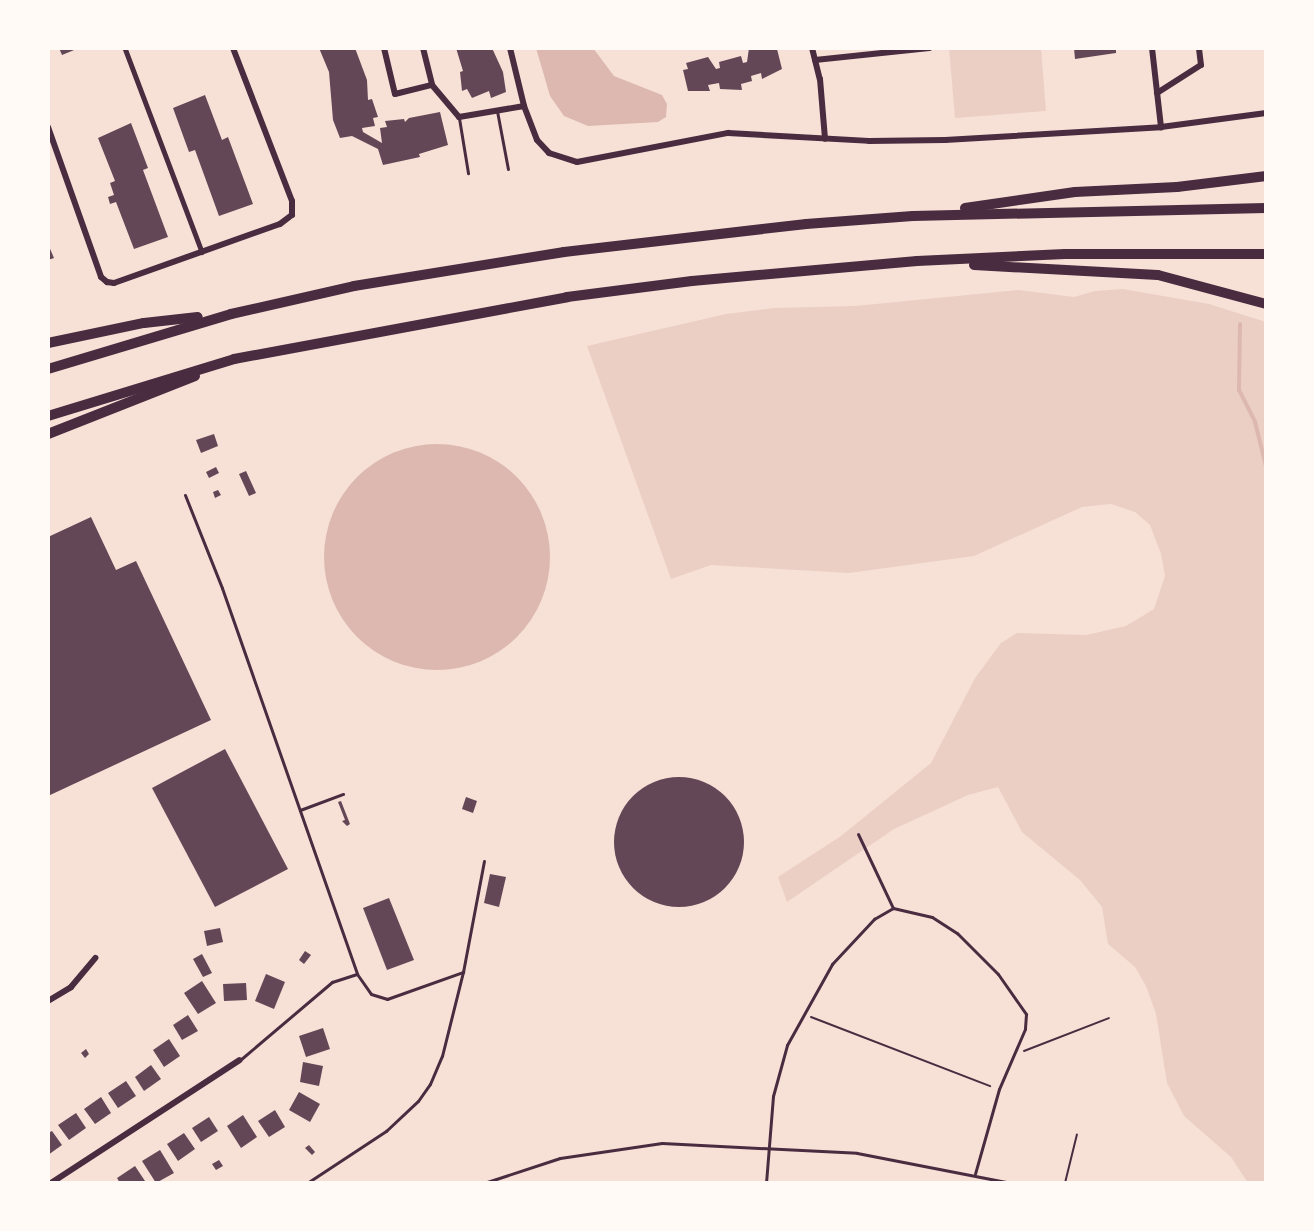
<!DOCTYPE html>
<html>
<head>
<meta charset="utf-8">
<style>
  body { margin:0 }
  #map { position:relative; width:1314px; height:1231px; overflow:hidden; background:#f7e1d7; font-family:Literata,serif }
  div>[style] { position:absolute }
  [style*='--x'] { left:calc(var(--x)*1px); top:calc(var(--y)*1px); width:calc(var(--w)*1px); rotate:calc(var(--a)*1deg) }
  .green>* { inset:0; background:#ebcfc5 }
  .water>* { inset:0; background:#dcb8b0 }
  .round { border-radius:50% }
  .stream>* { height:4px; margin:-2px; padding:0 2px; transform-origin:2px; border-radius:2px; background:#dcb8b0 }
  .building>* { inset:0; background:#644757 }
  .path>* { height:2px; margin:-1px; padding:0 1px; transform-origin:1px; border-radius:1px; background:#4a2c40 }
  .service>* { height:3px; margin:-1.5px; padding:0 1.5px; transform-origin:1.5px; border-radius:1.5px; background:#4a2c40 }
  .pedestrian>* { height:4.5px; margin:-2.25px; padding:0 2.25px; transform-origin:2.25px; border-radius:2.25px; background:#4a2c40 }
  .minor>* { height:6px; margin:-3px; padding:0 3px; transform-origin:3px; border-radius:3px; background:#4a2c40 }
  .motorway>* { height:10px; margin:-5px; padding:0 5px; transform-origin:5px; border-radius:5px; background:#4a2c40 }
  span { translate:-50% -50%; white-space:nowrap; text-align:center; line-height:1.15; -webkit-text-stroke:4.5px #fffaf5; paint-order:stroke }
  .frame { position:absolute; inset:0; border:50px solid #fffaf5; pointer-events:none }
</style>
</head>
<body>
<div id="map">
  <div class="green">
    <div style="clip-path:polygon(949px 48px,1041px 48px,1046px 111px,955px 118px)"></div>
    <div style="clip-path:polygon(1123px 289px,1209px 304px,1266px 322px,1266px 1183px,1248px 1183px,1231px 1157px,1184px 1116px,1167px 1083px,1156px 1014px,1146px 986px,1135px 967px,1108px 944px,1102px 907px,1080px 880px,1022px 832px,998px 787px,968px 795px,894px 829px,787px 902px,778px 877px,841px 836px,931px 763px,975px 678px,1001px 643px,1017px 633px,1086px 635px,1126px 626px,1154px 609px,1165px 576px,1161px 554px,1150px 525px,1135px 512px,1111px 504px,1082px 507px,974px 556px,849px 573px,711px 565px,671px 579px,587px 346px,726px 314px,774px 308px,855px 306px,1019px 290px,1074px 297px,1095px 291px)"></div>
  </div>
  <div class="water">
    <div style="clip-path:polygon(536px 48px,593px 48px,614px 76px,662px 95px,667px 104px,666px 117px,658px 122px,588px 126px,564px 116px,550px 96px)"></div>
    <div class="round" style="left:324px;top:444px;width:226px;height:226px"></div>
  </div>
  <div class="stream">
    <div style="--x:1240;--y:324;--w:66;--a:90.9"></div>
    <div style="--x:1239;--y:390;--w:36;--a:63"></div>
    <div style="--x:1255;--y:422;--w:45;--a:76"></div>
  </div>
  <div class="building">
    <div style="clip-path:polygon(59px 48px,79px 48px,62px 55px)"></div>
    <div style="clip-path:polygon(319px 48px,355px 48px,367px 80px,368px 100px,372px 99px,378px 117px,373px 118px,375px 126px,362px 128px,363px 132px,382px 143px,380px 128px,387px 127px,385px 121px,404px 119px,405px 122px,409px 118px,440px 112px,448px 145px,419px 154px,420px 157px,383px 165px,378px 149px,352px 136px,340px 138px,333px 120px,329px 72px)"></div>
    <div style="clip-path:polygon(456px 48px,492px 48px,503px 72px,506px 92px,491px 98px,489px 91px,472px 98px,467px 89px,462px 91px,460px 72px,463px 71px)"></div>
    <div style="clip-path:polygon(749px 48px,777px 49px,782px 69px,762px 79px,761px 73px,751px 76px,752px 81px,741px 84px,742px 90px,720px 89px,719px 83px,708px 85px,710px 91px,688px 91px,683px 70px,688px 69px,686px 63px,708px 57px,716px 69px,720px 68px,719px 62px,741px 56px,743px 63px,747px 62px)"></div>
    <div style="clip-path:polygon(1074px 48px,1116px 48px,1116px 53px,1075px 59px)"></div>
    <div style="clip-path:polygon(205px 95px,222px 140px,228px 137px,253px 204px,219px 216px,195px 150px,189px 152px,173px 108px)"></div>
    <div style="clip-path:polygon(131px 123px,148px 168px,143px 170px,168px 237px,134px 249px,116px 202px,110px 204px,108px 197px,114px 195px,110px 183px,115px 181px,98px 138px)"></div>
    <div style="clip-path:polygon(48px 244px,54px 258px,48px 260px)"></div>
    <div style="clip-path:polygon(214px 434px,218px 446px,201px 453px,196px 440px)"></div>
    <div style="clip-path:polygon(216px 467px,219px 473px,209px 478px,206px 472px)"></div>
    <div style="clip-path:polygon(246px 471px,256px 493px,249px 496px,239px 474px)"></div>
    <div style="clip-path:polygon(218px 490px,221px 495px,215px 498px,213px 492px)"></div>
    <div style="clip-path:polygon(91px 517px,116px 570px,136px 561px,211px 720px,48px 796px,48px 537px)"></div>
    <div style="clip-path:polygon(225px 749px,288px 869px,215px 907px,152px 788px)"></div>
    <div class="round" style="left:614px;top:777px;width:130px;height:130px"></div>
    <div style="clip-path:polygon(466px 797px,477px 801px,473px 813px,462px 809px)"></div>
    <div style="clip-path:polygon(341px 801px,350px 824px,347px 826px,342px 821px,345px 820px,338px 802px)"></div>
    <div style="clip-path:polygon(490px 874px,506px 877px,499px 907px,484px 903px)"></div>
    <div style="clip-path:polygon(389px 898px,414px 960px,387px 970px,363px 908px)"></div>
    <div style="clip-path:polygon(220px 928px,223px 942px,207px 946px,204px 931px)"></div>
    <div style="clip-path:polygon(305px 951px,311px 955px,304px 964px,299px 960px)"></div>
    <div style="clip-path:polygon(202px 954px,212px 973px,203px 977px,193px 959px)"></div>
    <div style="clip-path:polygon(266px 974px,285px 982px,274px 1009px,255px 1001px)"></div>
    <div style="clip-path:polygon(202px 981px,216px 1003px,198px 1014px,184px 993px)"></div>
    <div style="clip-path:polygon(246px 983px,247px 1000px,224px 1001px,223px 984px)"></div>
    <div style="clip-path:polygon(188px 1015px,198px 1031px,182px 1040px,173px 1025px)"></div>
    <div style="clip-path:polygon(323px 1028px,330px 1049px,306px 1057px,299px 1036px)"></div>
    <div style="clip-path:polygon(169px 1039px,180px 1056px,164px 1067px,153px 1050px)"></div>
    <div style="clip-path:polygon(86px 1049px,89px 1054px,85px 1058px,81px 1053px)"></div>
    <div style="clip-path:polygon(303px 1062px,323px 1066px,319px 1086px,300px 1082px)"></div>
    <div style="clip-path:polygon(151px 1065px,161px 1079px,144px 1091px,135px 1077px)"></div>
    <div style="clip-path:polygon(126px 1081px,136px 1096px,118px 1108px,108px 1093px)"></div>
    <div style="clip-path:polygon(299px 1092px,320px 1104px,310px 1122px,289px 1110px)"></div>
    <div style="clip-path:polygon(101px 1097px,111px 1113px,95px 1124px,84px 1109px)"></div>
    <div style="clip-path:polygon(275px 1110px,285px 1127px,269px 1137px,258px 1121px)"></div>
    <div style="clip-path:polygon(76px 1113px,86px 1128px,69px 1140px,58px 1125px)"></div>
    <div style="clip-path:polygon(243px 1115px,257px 1137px,241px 1148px,227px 1126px)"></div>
    <div style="clip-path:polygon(209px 1117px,218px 1131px,201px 1142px,192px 1128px)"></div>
    <div style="clip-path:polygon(52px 1131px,62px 1145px,48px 1155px,48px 1133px)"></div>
    <div style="clip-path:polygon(184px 1133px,195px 1149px,178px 1161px,167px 1144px)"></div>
    <div style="clip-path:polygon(309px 1145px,315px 1152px,312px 1155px,305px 1148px)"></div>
    <div style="clip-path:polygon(160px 1150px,174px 1173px,156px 1183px,142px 1161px)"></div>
    <div style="clip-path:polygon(219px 1160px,223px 1166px,216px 1170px,212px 1164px)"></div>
    <div style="clip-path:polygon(135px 1166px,145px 1181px,120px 1183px,117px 1178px)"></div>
  </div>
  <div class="path">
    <div style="--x:811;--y:1017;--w:192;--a:21.1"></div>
    <div style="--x:1024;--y:1051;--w:91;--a:-21.2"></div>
    <div style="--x:1065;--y:1183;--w:50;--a:-76.2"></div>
  </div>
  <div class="service">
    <div style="--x:497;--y:111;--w:59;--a:79.3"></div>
    <div style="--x:459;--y:118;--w:56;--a:80.7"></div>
    <div style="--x:185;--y:495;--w:100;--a:68.3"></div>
    <div style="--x:222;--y:588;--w:409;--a:70.7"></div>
    <div style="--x:300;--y:810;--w:46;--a:-20.4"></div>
    <div style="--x:858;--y:834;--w:82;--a:64.7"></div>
    <div style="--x:240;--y:1060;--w:121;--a:-40.3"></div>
    <div style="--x:332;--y:982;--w:26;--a:-18"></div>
    <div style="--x:357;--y:974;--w:24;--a:55"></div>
    <div style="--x:371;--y:994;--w:17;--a:17"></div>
    <div style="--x:387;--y:999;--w:81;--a:-19.6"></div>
    <div style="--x:307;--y:1183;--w:95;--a:-33.4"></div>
    <div style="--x:386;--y:1131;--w:44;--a:-43.2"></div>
    <div style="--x:418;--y:1101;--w:21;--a:-55"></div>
    <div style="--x:430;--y:1084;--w:30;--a:-67"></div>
    <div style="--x:442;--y:1056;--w:87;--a:-76"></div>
    <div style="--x:463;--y:972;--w:113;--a:-79.3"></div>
    <div style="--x:484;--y:1183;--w:80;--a:-18.2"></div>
    <div style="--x:560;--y:1158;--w:103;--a:-8.4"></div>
    <div style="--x:662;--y:1143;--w:195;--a:2.9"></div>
    <div style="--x:857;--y:1153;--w:157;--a:11"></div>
    <div style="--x:766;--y:1183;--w:87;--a:-85.4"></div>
    <div style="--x:773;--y:1096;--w:53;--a:-74.6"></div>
    <div style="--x:787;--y:1045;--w:93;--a:-60.9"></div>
    <div style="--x:832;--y:964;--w:62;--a:-47"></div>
    <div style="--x:874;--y:919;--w:22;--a:-30"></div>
    <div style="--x:893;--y:908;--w:40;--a:13"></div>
    <div style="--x:932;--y:917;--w:30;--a:33"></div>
    <div style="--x:957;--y:933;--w:58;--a:45"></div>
    <div style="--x:998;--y:974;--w:49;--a:55"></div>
    <div style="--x:1026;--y:1014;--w:15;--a:94"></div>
    <div style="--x:1025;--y:1029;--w:65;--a:113.4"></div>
    <div style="--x:999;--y:1089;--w:88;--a:105.8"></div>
  </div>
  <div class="pedestrian">
    <div style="--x:125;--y:48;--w:218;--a:69.3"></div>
  </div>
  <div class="minor">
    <div style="--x:384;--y:48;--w:47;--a:76.6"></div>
    <div style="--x:395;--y:94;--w:38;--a:-14"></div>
    <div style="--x:423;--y:48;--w:38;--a:76"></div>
    <div style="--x:432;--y:85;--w:42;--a:49.8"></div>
    <div style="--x:459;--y:117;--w:66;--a:-9.6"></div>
    <div style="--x:510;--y:48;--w:60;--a:76.4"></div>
    <div style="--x:524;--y:106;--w:36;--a:69"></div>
    <div style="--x:537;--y:140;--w:18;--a:47"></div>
    <div style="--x:549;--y:153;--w:29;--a:18"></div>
    <div style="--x:577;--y:162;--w:154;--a:-10.9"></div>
    <div style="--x:728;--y:133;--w:141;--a:3.2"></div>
    <div style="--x:869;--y:141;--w:76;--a:-0.8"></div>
    <div style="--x:945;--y:140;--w:216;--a:-3.4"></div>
    <div style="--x:1161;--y:127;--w:106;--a:-7.6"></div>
    <div style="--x:812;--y:48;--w:32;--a:76"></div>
    <div style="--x:820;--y:79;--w:60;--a:85.2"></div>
    <div style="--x:1152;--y:48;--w:80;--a:83.5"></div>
    <div style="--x:815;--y:60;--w:115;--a:-6"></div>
    <div style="--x:1157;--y:93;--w:52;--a:-32.5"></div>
    <div style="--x:1201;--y:65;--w:17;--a:-97"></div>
    <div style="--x:48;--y:127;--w:159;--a:70.5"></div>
    <div style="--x:101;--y:277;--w:8;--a:40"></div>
    <div style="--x:107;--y:282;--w:7;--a:8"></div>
    <div style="--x:114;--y:283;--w:176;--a:-19.6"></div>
    <div style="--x:280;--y:224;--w:15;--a:-37"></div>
    <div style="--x:292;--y:215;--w:14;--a:-90"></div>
    <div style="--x:292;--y:201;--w:164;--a:-111.1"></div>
    <div style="--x:48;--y:1001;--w:27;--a:-31"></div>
    <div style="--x:71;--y:987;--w:38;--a:-50"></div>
    <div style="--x:51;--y:1183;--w:225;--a:-33.1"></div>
  </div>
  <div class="motorway">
    <div style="--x:965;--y:208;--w:111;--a:-8.3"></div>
    <div style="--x:1075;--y:192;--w:102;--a:-2.8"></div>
    <div style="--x:1177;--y:187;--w:90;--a:-7"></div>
    <div style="--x:974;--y:265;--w:184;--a:3.1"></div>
    <div style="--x:1158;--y:275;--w:112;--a:15"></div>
    <div style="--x:48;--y:343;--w:98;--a:-11.8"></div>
    <div style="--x:144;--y:323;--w:54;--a:-6.3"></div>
    <div style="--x:48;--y:369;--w:191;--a:-16.7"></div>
    <div style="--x:231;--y:314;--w:126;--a:-12.8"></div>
    <div style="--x:354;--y:286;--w:213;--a:-9.2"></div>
    <div style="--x:564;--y:252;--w:244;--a:-6.6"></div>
    <div style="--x:806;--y:224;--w:107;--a:-4.3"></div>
    <div style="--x:913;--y:216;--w:353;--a:-1.3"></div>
    <div style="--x:48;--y:416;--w:195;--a:-17"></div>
    <div style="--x:234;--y:359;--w:339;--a:-10.5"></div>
    <div style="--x:567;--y:297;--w:126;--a:-7.3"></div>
    <div style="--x:692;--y:281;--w:226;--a:-5.1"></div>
    <div style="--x:917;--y:261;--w:148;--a:-2.7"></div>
    <div style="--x:1065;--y:254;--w:201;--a:0"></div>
    <div style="--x:48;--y:434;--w:158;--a:-21.5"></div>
  </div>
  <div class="frame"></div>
</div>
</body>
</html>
